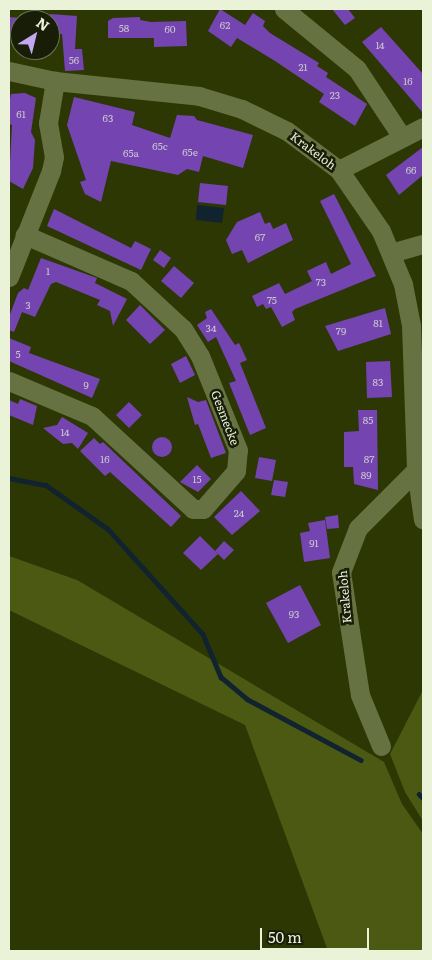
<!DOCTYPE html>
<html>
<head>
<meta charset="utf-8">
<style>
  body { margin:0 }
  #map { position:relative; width:432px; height:960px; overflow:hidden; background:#2d3703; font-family:Literata,serif }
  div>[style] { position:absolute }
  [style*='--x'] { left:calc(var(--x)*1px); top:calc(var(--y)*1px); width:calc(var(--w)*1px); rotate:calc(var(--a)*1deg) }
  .green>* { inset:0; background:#4b5913 }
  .water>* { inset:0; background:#11232f }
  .stream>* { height:4.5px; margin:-2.25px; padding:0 2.25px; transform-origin:2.25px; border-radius:2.25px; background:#11232f }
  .building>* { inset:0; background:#7445b0 }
  .round { border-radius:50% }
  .minor>* { height:19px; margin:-9.5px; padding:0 9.5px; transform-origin:9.5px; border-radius:9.5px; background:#667241 }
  span { translate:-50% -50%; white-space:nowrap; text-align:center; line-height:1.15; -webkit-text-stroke:5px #181d08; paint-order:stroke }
  .number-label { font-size:10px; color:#ccc7cd }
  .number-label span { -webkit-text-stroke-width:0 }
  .street-label { font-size:12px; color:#eaf2d7 }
  .frame { position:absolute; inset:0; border:10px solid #eaf2d7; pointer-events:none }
  .north { position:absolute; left:10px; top:10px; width:50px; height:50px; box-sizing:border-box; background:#181d08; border:1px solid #6c725b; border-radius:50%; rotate:36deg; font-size:14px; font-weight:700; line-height:20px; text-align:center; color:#eaf2d7 }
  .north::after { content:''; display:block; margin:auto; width:18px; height:22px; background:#c2a7f2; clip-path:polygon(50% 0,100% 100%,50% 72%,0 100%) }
  .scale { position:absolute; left:260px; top:928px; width:109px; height:22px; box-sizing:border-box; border:2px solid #eaf2d7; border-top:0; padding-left:6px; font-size:15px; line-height:18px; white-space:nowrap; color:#eaf2d7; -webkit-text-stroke:4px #181d08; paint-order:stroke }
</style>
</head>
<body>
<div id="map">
  <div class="green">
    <div style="clip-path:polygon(9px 556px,77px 580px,384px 762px,402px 804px,423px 834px,423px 951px,328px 951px,245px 725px,9px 610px)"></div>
    <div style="clip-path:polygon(423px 690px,423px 821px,405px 792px,390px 754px)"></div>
  </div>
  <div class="water">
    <div style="clip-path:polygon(197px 205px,224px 208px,222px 223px,196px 220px)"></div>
  </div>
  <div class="stream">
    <div style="--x:9;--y:478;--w:38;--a:11"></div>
    <div style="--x:46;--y:485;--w:76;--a:35.4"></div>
    <div style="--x:108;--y:529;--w:142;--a:47.9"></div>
    <div style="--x:203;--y:634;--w:47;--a:67.3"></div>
    <div style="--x:221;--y:677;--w:34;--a:40"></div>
    <div style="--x:247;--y:699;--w:129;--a:28.2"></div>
    <div style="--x:419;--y:794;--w:6;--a:45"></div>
  </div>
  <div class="building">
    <div style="clip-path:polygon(220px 9px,245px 25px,253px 13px,265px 21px,263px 26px,270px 33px,319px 63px,317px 66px,328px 73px,326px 77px,367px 104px,355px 126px,319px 102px,324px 94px,275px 61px,237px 38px,231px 47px,208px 31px)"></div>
    <div style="clip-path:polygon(332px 9px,348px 9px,355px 18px,345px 25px)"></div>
    <div style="clip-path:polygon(50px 14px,77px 16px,75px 49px,82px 49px,84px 70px,65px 71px,62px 34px,50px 33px)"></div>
    <div style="clip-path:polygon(9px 17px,20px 18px,20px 38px,9px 37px)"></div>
    <div style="clip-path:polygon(140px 17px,140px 20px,151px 22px,186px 21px,187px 46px,154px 47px,154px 38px,108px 38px,108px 21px,113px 18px)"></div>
    <div style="clip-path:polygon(381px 27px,423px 74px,423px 113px,362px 42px)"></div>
    <div style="clip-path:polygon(25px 93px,36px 98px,31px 132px,35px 140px,33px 168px,23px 189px,9px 181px,12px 125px,9px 124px,9px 105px,11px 94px)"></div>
    <div style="clip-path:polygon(74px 97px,135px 112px,132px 125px,170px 138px,177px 115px,194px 116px,197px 120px,253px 135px,243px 168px,203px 156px,199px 172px,187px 169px,178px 175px,111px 161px,101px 202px,85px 194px,80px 182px,86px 180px,67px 125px)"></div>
    <div style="clip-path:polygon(423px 147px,423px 175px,399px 195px,386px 175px)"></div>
    <div style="clip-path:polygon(200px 183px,228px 186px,226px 205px,198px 202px)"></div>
    <div style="clip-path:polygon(334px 194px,376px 276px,295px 309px,292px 312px,295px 320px,282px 327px,271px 307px,266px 309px,263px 304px,257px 307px,252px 296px,279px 283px,285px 294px,312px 281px,307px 271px,326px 262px,331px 274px,351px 264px,320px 201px)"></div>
    <div style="clip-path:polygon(54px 209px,131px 248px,135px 241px,151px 249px,141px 270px,47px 226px)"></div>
    <div style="clip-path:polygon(260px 212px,265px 224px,270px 222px,273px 229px,286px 223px,293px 240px,248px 263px,242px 250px,232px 254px,226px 240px,237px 222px)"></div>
    <div style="clip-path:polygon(160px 250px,171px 258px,164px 268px,153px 260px)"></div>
    <div style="clip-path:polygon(41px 258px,97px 278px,95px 283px,127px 299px,113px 326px,110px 311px,97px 305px,100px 300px,56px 282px,51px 284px,35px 317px,22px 312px,14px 332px,9px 330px,9px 317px,18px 293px,24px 288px,28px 290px)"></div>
    <div style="clip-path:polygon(174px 266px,194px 283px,181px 298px,161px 281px)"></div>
    <div style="clip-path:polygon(140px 305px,165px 330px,150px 344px,126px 320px)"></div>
    <div style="clip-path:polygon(385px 308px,391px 334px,338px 351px,325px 326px)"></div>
    <div style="clip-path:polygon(211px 309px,235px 345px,239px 343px,247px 360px,240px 363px,266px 428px,250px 435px,229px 383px,236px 381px,216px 337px,208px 342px,197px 325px,207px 318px,205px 312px)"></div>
    <div style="clip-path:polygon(9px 338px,31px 347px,29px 353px,100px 379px,92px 398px,9px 361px)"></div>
    <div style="clip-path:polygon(186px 356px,195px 375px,180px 383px,171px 364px)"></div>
    <div style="clip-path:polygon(390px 361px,392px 397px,367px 398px,366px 362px)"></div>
    <div style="clip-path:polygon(187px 397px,198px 402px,206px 400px,226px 453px,211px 458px,198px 424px,195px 425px)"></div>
    <div style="clip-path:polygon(20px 399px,37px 406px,33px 425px,9px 415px,9px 400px,18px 404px)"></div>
    <div style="clip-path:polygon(129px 402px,142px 415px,129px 428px,116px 415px)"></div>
    <div style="clip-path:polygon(358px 410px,377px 410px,378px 490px,354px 484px,353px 467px,344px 467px,344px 432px,359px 431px)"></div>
    <div style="clip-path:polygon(62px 417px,88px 433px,78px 449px,72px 443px,63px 444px,43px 428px,57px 425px)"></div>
    <div class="round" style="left:152px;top:437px;width:20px;height:20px"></div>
    <div style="clip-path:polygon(94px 438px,100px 444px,103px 442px,181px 516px,171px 527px,110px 472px,105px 476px,80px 451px)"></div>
    <div style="clip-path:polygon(259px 457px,276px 460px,272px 481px,255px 478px)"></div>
    <div style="clip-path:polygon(197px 465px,211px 479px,198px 492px,180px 482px)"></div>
    <div style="clip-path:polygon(274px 480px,288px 482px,285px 497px,271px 495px)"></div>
    <div style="clip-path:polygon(241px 491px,260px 511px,232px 535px,214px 517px)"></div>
    <div style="clip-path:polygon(338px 515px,339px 528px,327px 529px,325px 517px)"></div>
    <div style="clip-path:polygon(325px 520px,330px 558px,304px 562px,300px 533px,310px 531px,308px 523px)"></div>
    <div style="clip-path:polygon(200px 536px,218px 554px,201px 570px,183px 553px)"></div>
    <div style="clip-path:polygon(224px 541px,234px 550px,224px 560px,215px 551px)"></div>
    <div style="clip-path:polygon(300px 585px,321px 625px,288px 643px,266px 603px)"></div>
  </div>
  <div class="minor">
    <div style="--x:284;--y:9;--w:94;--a:39.4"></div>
    <div style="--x:357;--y:69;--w:82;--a:56.5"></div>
    <div style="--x:9;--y:71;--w:47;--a:12.3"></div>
    <div style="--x:55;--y:81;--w:145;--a:5.9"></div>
    <div style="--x:199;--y:96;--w:45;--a:16.8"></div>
    <div style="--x:242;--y:109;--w:50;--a:26.1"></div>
    <div style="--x:287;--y:131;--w:65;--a:36.9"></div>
    <div style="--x:339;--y:170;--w:74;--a:55.5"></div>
    <div style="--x:381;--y:231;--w:57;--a:67.5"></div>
    <div style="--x:403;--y:284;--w:42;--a:79"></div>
    <div style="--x:411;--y:325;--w:145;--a:88"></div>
    <div style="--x:416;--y:470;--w:50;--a:82"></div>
    <div style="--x:339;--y:170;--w:94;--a:-27.1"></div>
    <div style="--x:391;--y:253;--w:33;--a:-16"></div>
    <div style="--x:9;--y:277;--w:114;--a:-68.4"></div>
    <div style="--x:51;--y:171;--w:14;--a:-78"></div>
    <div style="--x:54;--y:157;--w:35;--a:-100"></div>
    <div style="--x:48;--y:123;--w:43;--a:-80.5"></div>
    <div style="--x:9;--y:381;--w:90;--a:22.9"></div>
    <div style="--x:92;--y:416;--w:137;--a:42.6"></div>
    <div style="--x:193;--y:509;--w:10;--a:0"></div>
    <div style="--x:203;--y:509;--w:50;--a:-49"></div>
    <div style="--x:236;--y:471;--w:21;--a:-85"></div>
    <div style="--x:238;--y:450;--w:101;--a:-112"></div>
    <div style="--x:200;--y:356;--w:32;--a:-122"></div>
    <div style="--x:183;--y:329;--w:71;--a:-137.3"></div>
    <div style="--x:131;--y:281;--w:116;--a:-156.5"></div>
    <div style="--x:381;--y:746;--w:55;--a:-112.4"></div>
    <div style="--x:360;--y:695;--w:124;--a:-98.8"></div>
    <div style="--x:341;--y:572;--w:47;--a:-68.9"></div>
    <div style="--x:358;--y:528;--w:82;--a:-45"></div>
  </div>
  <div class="number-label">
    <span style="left:225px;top:25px">62</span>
    <span style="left:124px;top:28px">58</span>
    <span style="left:170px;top:29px">60</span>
    <span style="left:380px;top:45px">14</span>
    <span style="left:74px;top:60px">56</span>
    <span style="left:303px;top:67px">21</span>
    <span style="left:408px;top:81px">16</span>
    <span style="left:335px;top:95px">23</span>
    <span style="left:21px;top:114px">61</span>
    <span style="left:108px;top:118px">63</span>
    <span style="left:160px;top:146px">65c</span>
    <span style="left:190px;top:152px">65e</span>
    <span style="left:131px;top:153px">65a</span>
    <span style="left:411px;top:170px">66</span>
    <span style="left:260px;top:237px">67</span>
    <span style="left:48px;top:271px">1</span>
    <span style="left:321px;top:282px">73</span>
    <span style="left:272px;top:300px">75</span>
    <span style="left:28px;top:305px">3</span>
    <span style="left:378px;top:323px">81</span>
    <span style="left:211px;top:328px">34</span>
    <span style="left:341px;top:331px">79</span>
    <span style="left:18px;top:354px">5</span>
    <span style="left:378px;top:382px">83</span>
    <span style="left:86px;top:385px">9</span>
    <span style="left:368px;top:420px">85</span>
    <span style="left:65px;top:432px">14</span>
    <span style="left:105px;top:459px">16</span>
    <span style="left:369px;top:459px">87</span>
    <span style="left:366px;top:475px">89</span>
    <span style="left:197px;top:479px">15</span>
    <span style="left:239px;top:513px">24</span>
    <span style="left:314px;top:543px">91</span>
    <span style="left:294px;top:614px">93</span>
  </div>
  <div class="street-label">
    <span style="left:313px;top:151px;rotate:37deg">Krakeloh</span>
    <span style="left:225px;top:418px;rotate:69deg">Gesmecke</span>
    <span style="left:345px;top:597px;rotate:-95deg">Krakeloh</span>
  </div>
  <div class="frame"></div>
  <div class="north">N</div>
  <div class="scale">50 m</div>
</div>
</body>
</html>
